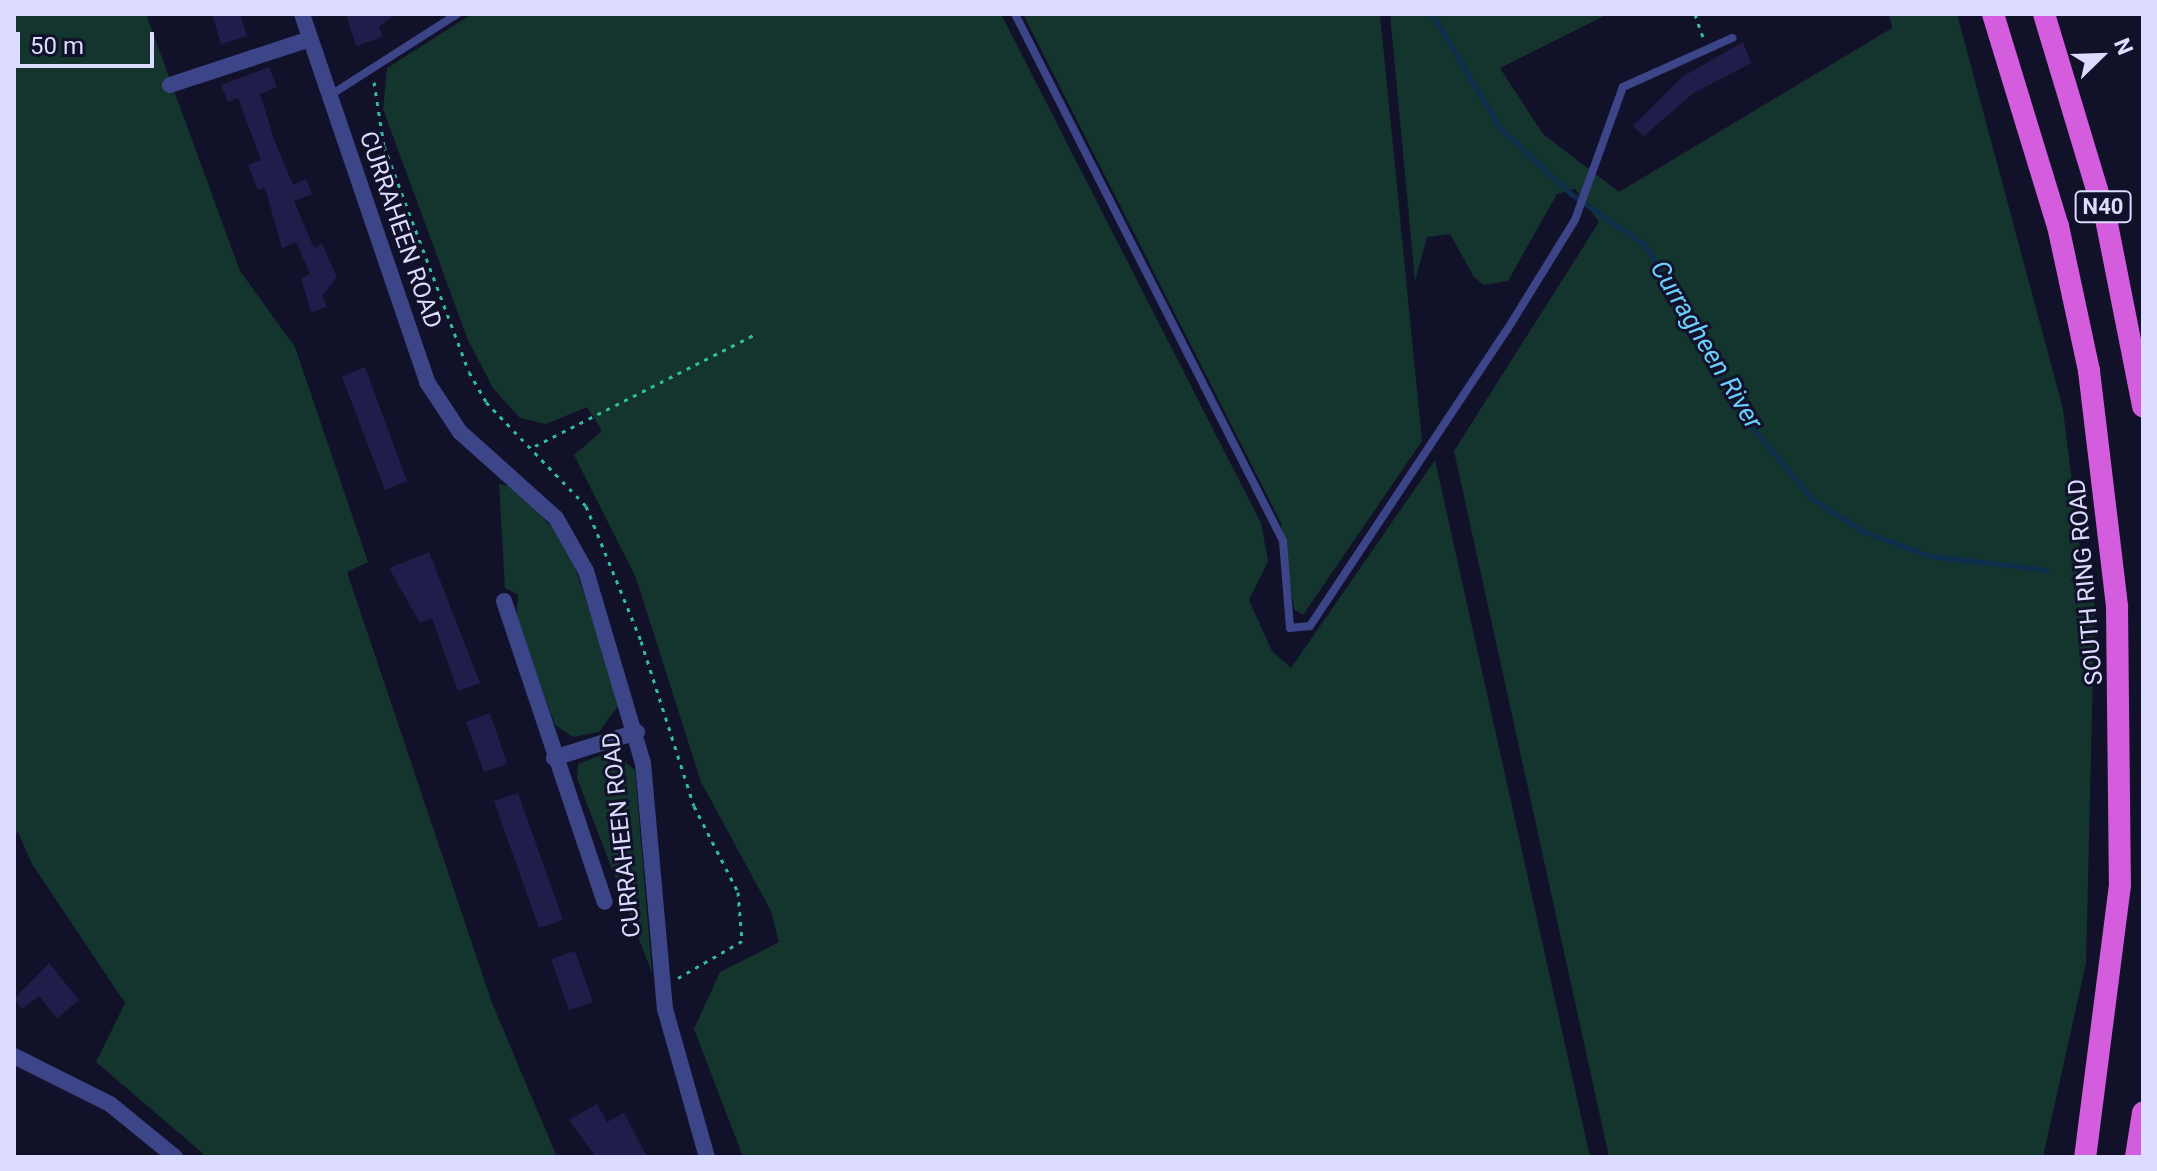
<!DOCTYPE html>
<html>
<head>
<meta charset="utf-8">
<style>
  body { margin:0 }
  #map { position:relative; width:2157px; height:1171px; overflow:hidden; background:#12112a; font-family:Roboto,sans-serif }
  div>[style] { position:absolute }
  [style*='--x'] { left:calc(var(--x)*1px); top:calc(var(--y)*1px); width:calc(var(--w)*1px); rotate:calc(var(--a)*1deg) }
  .green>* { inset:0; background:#14342e }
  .stream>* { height:5px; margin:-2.5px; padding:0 2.5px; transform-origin:2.5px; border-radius:2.5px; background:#0e2e4d }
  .building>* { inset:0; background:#201d4b }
  .path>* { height:3px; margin-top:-1.5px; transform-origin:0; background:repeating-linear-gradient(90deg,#32bc9e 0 4px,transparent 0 10px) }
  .service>* { height:8px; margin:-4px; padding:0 4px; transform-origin:4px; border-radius:4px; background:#3d4589 }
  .minor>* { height:16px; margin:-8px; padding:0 8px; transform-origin:8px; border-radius:8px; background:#3d4589 }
  .tertiary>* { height:16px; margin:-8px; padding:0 8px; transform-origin:8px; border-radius:8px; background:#3d4589 }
  .trunk>* { height:22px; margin:-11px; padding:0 11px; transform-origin:11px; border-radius:11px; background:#d45dde }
  span { translate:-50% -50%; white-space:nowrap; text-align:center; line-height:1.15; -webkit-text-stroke:6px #12112a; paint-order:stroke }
  .shield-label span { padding:2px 6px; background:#12112a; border:2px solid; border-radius:6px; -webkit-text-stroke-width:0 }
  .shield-label { font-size:22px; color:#dbdcff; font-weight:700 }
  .street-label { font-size:24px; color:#dbdcff }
  .water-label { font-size:26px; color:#6acffd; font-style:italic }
  .frame { position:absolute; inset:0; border:16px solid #dbdcff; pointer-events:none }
  .north { position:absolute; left:2061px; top:16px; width:80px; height:80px; -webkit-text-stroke:6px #12112a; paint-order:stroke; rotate:67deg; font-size:22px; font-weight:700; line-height:32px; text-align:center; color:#dbdcff }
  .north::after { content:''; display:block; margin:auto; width:28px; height:36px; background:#dbdcff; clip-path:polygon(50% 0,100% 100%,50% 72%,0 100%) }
  .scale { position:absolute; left:16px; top:32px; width:138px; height:36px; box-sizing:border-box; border:4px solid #dbdcff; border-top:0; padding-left:10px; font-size:24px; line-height:28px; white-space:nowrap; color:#dbdcff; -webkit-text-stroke:6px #12112a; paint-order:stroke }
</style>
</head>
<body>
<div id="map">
  <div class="green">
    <div style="clip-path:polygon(14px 14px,146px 14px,240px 271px,295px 347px,368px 562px,347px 572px,492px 1003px,557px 1157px,207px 1157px,96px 1062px,125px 1003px,32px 864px,18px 832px,14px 836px)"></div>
    <div style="clip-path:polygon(472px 14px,1001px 14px,1261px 523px,1268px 561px,1249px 600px,1272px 651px,1291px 668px,1435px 460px,1590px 1157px,743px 1157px,694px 1029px,720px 972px,779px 942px,771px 911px,701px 782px,636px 578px,574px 455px,602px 431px,587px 407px,546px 424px,520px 418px,493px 388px,468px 340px,383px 109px,387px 68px)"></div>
    <div style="clip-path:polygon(1023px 14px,1380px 14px,1422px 441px,1303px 615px,1294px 609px,1281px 523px)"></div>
    <div style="clip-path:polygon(1390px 14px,1608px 14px,1500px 68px,1543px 134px,1619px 192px,1892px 28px,1889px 14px,1957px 14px,2063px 409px,2085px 589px,2095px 590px,2086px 963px,2043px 1157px,1609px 1157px,1454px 451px,1599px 222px,1575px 189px,1557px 194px,1508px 281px,1484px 285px,1474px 277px,1450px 234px,1427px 237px,1415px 281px)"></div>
    <div style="clip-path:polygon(499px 484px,513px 487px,551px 526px,573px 561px,620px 703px,599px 732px,573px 737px,555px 725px,516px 618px,518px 595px,505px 588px)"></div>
    <div style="clip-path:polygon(611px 751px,635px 770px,652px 973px,577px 778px,578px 764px)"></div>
  </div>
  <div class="stream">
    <div style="--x:1432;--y:14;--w:133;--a:59.2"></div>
    <div style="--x:1500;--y:128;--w:96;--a:42.9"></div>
    <div style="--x:1570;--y:193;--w:93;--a:34.9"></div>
    <div style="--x:1646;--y:246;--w:201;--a:60.1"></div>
    <div style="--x:1746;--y:420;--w:102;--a:50.2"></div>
    <div style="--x:1811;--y:498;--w:61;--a:32.9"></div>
    <div style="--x:1862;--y:531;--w:72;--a:20.2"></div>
    <div style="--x:1930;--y:556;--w:118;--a:6.8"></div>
  </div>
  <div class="building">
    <div style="clip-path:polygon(212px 14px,240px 14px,247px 36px,221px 44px)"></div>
    <div style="clip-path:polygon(346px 14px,395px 14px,379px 27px,382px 37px,356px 46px)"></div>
    <div style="clip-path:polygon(1743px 42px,1751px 63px,1692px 94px,1644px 136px,1633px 126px,1682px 77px)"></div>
    <div style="clip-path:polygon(269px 67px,277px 87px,260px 94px,275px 142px,293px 185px,306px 179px,312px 194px,294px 201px,314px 248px,322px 244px,337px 277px,322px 296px,327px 306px,311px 313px,301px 278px,310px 274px,296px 242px,282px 248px,265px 188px,258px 190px,248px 165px,261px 160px,238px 98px,228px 102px,221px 85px)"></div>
    <div style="clip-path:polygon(365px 367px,407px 481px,385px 490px,342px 377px)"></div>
    <div style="clip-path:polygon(429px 552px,480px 683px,458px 691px,432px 618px,420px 623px,389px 568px)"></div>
    <div style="clip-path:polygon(490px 713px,507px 764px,484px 772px,466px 722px)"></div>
    <div style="clip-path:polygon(518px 793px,563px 920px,539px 928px,494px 801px)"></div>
    <div style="clip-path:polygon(575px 951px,593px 1002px,569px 1010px,551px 959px)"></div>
    <div style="clip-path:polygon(49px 963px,79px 1000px,57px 1018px,39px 996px,22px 1009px,14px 999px)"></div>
    <div style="clip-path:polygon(597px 1104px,607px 1122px,624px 1113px,647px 1157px,596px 1157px,569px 1120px)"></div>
  </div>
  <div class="path">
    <div style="--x:1695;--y:14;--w:24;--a:71"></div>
    <div style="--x:374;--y:82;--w:65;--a:81.1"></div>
    <div style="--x:384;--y:146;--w:241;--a:69.4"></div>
    <div style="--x:469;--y:372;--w:34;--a:60"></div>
    <div style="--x:486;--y:402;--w:144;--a:46.1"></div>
    <div style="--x:586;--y:506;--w:146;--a:67.8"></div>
    <div style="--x:641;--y:641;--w:173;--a:72.2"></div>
    <div style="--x:694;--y:806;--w:97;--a:62.9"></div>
    <div style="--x:738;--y:892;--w:49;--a:85.3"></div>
    <div style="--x:742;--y:941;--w:74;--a:150"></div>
    <div style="--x:535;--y:446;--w:246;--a:-26.9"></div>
  </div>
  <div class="service">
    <div style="--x:1015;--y:14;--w:591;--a:63.04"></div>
    <div style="--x:1283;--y:541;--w:87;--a:85.4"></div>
    <div style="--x:1290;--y:628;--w:20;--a:-6"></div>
    <div style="--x:1310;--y:626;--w:356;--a:-56.4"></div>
    <div style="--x:1507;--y:330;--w:129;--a:-58.3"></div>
    <div style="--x:1575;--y:220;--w:141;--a:-70.2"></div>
    <div style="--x:1623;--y:87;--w:120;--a:-24.2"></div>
    <div style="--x:329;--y:96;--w:152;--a:-32.6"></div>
  </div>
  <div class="minor">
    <div style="--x:170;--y:85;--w:147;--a:-18.2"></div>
    <div style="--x:504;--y:601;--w:317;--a:71.5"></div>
    <div style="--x:554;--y:758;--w:87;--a:-17.4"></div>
    <div style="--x:14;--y:1056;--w:107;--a:26.6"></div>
    <div style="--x:110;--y:1104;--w:84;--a:39.2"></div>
  </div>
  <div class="tertiary">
    <div style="--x:302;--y:14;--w:389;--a:71.2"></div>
    <div style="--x:427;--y:382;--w:60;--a:56.6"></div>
    <div style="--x:460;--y:432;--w:129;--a:41.9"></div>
    <div style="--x:556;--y:518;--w:61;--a:60.5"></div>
    <div style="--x:586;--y:571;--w:200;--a:73.5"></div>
    <div style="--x:643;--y:763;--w:247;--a:84.9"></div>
    <div style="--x:665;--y:1009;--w:154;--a:74.2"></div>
  </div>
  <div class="trunk">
    <div style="--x:1993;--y:14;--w:222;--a:73"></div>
    <div style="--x:2058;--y:226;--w:148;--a:77.9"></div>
    <div style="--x:2089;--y:371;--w:238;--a:83.2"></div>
    <div style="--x:2117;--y:607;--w:278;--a:89.4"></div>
    <div style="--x:2120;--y:885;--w:274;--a:97.3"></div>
    <div style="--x:2044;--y:14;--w:214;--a:73.2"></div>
    <div style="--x:2106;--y:219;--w:191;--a:78.8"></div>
    <div style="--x:2136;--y:1157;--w:45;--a:-81"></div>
  </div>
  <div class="shield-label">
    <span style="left:2103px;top:207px">N40</span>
  </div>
  <div class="street-label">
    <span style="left:400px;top:230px;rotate:71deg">CURRAHEEN ROAD</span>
    <span style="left:2086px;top:582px;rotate:-95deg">SOUTH RING ROAD</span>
    <span style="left:622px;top:835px;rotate:-96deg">CURRAHEEN ROAD</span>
  </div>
  <div class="water-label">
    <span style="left:1706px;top:345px;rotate:59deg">Curragheen River</span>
  </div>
  <div class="frame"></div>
  <div class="north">N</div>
  <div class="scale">50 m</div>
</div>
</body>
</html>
